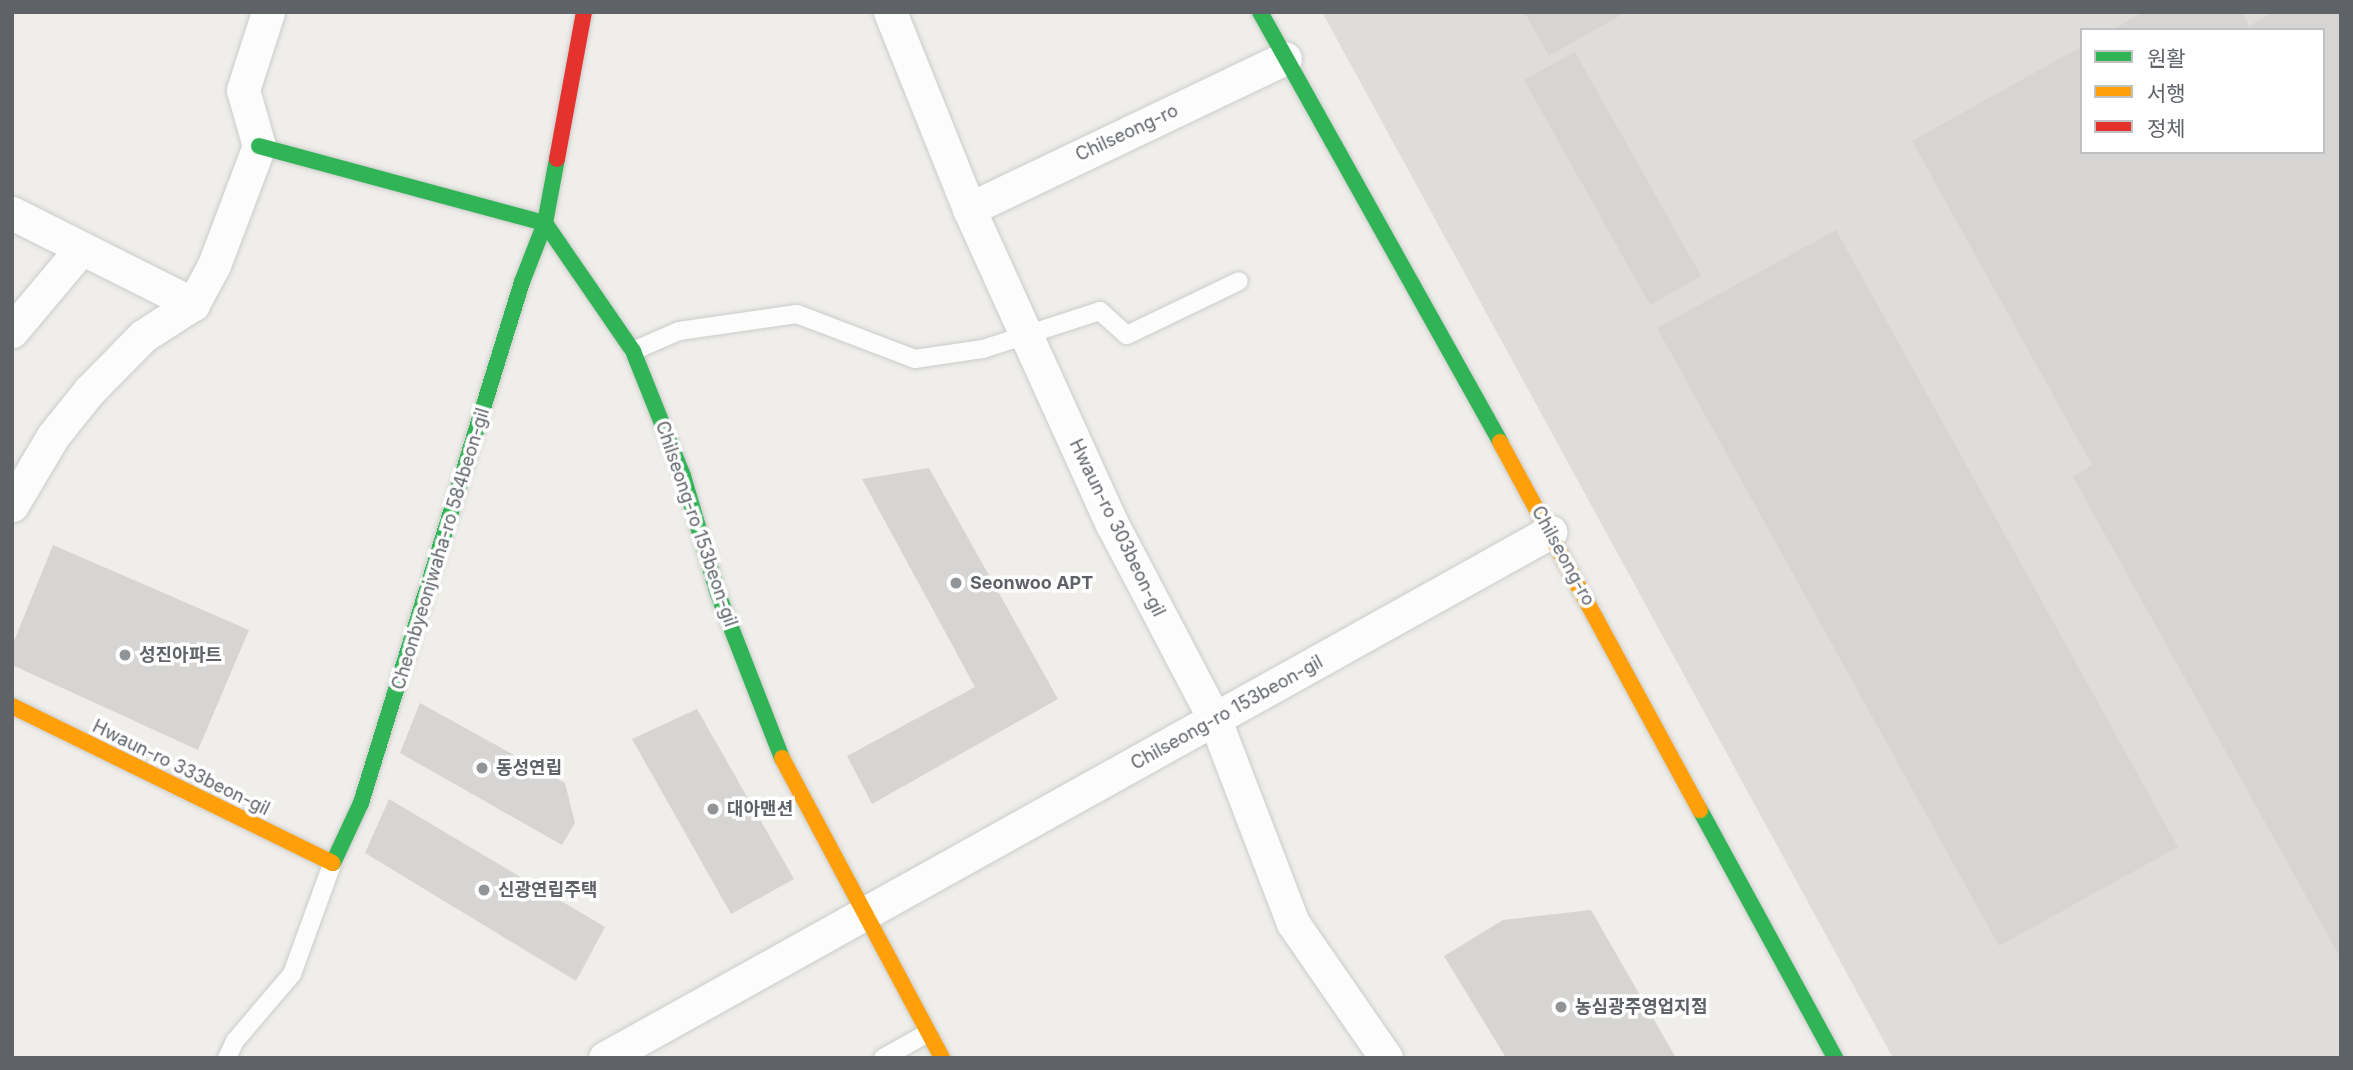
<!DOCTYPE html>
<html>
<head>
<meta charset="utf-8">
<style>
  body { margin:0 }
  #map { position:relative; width:2353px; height:1070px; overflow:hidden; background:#efeeea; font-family:Inter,"Noto Sans KR",sans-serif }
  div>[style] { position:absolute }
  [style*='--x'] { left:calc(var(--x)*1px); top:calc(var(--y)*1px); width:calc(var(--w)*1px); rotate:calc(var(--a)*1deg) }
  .industrial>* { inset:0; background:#dfddda }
  .building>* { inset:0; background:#d6d5d3 }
  .roads { filter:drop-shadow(0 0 2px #cbcccc) drop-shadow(0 0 2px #cbcccc) }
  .lane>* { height:18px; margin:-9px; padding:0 9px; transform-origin:9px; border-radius:9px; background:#fdfcfc }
  .street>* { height:33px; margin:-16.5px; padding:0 16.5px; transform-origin:16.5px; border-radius:16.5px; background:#fdfcfc }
  .fast>* { height:16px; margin:-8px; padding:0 8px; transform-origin:8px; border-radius:8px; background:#30b455 }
  .slow>* { height:16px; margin:-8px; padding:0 8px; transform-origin:8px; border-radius:8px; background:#ff9f0a }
  .jam>* { height:16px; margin:-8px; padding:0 8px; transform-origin:8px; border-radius:8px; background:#e5322d }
  .dots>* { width:19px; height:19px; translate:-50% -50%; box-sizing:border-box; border:4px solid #fff; border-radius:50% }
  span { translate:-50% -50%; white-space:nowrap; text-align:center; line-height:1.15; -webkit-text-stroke:7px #fff; paint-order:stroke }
  .street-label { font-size:18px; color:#5f6368 }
  .poi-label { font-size:18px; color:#5f6368; font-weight:700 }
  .left { translate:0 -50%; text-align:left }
  .frame { position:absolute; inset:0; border:14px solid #5f6368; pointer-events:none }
  .legend { position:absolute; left:2080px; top:28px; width:245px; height:126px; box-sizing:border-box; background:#fff; border:2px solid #bfc1c3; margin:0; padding:9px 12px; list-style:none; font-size:21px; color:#5f6368 }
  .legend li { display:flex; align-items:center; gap:14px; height:35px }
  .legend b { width:35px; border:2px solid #bfc1c3 }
</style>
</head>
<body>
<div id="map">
  <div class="industrial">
    <div style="clip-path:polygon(evenodd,1322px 12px,2341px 12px,2341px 1058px,1893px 1058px,1322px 12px,2082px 30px,2323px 30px,2323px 152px,2082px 152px,2082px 30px)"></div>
  </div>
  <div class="building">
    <div style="clip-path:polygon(1524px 12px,1626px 12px,1549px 56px)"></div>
    <div style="clip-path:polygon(2143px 12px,2242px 12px,2249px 26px,2274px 12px,2341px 12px,2341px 959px,2073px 477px,2092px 465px,1912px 141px,2082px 46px,2082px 152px,2323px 152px,2323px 30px,2112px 30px)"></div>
    <div style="clip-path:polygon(1575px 52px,1701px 276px,1650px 305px,1524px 80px)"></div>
    <div style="clip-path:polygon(1836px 230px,2178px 847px,1999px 946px,1657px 328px)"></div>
    <div style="clip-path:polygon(929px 468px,1058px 699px,872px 804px,847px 756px,975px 687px,862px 479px)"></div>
    <div style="clip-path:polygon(53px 545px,249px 630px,198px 750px,12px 665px,12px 646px)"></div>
    <div style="clip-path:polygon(420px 703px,565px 783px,575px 823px,562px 845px,400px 753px)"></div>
    <div style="clip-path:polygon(697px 709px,794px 879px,731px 914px,632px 739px)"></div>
    <div style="clip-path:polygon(389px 799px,605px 927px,576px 981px,365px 853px)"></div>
    <div style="clip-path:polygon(1591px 910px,1676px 1058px,1506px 1058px,1444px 956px,1503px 920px)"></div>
  </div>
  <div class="roads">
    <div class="lane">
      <div style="--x:633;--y:351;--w:50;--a:-23.5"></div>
      <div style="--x:679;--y:331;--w:119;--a:-8.2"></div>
      <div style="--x:797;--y:314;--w:126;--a:20.9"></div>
      <div style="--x:915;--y:359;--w:69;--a:-8.4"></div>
      <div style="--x:983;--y:349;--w:123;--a:-18"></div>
      <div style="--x:1100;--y:311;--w:36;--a:42"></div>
      <div style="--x:1127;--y:335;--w:124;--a:-25.7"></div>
      <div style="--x:227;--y:1058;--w:19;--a:-65"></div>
      <div style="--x:235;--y:1041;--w:88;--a:-49.6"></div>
      <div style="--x:292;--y:974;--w:117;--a:-70"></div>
      <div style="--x:883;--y:1058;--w:51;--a:-29.1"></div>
    </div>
    <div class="street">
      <div style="--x:890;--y:12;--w:212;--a:68.1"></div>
      <div style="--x:969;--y:209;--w:346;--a:65.6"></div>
      <div style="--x:1112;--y:524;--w:221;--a:62.3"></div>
      <div style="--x:1215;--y:720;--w:217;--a:69"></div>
      <div style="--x:1293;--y:923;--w:164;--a:55.4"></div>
      <div style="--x:969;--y:209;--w:350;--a:-25.5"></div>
      <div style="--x:12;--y:213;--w:203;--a:26.7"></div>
      <div style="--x:12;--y:331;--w:106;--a:-50"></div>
      <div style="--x:12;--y:505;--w:80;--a:-59.3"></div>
      <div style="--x:53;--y:436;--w:58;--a:-51.3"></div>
      <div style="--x:89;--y:391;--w:77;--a:-45.5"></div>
      <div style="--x:143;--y:336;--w:59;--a:-32.6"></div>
      <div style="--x:193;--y:304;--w:44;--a:-61.7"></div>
      <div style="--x:214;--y:265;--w:127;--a:-69.3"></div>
      <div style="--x:259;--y:146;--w:58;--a:-105.9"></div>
      <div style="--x:243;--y:90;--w:82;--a:-72.2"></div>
      <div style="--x:605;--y:1058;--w:1082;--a:-29.1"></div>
    </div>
    <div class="fast">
      <div style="--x:1260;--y:12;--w:492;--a:60.8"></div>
      <div style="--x:259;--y:146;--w:296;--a:15.1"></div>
      <div style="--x:545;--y:223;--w:155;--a:55.5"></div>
      <div style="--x:633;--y:351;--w:135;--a:68.2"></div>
      <div style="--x:683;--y:476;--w:123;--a:73.5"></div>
      <div style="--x:718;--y:594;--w:176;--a:68.7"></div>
      <div style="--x:1700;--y:810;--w:282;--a:61.4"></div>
      <div style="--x:333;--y:863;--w:66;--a:-65"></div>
      <div style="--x:361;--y:803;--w:545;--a:-72.83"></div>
      <div style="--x:522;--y:282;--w:63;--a:-68.7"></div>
      <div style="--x:545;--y:223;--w:65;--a:-79.4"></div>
    </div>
    <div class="slow">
      <div style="--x:1500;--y:442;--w:419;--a:61.5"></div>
      <div style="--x:12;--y:706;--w:357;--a:26.1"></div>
      <div style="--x:782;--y:758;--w:340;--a:61.9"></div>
    </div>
    <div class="jam">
      <div style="--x:557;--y:159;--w:149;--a:-79.6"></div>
    </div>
  </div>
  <div class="dots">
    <div style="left:956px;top:583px;background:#919496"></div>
    <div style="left:125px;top:655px;background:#919496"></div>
    <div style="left:482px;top:768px;background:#919496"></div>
    <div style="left:713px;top:809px;background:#919496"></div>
    <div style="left:484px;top:890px;background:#919496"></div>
    <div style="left:1561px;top:1007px;background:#919496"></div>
  </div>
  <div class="street-label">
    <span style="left:1127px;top:133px;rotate:-25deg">Chilseong-ro</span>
    <span style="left:696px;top:524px;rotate:71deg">Chilseong-ro 153beon-gil</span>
    <span style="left:1117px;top:528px;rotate:64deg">Hwaun-ro 303beon-gil</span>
    <span style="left:441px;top:549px;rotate:-73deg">Cheonbyeonjwaha-ro 584beon-gil</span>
    <span style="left:1563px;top:556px;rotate:61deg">Chilseong-ro</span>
    <span style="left:1227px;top:713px;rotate:-29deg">Chilseong-ro 153beon-gil</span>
    <span style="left:181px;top:768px;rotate:26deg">Hwaun-ro 333beon-gil</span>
  </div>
  <div class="poi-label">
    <span class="left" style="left:970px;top:583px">Seonwoo APT</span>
    <span class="left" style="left:139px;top:655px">성진아파트</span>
    <span class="left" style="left:496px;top:768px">동성연립</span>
    <span class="left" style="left:727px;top:809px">대아맨션</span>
    <span class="left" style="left:498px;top:890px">신광연립주택</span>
    <span class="left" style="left:1575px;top:1007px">농심광주영업지점</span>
  </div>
  <div class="frame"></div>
  <ul class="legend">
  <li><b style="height:9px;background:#30b455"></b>원활</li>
  <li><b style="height:9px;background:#ff9f0a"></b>서행</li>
  <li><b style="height:9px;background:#e5322d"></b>정체</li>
  </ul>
</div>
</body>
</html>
